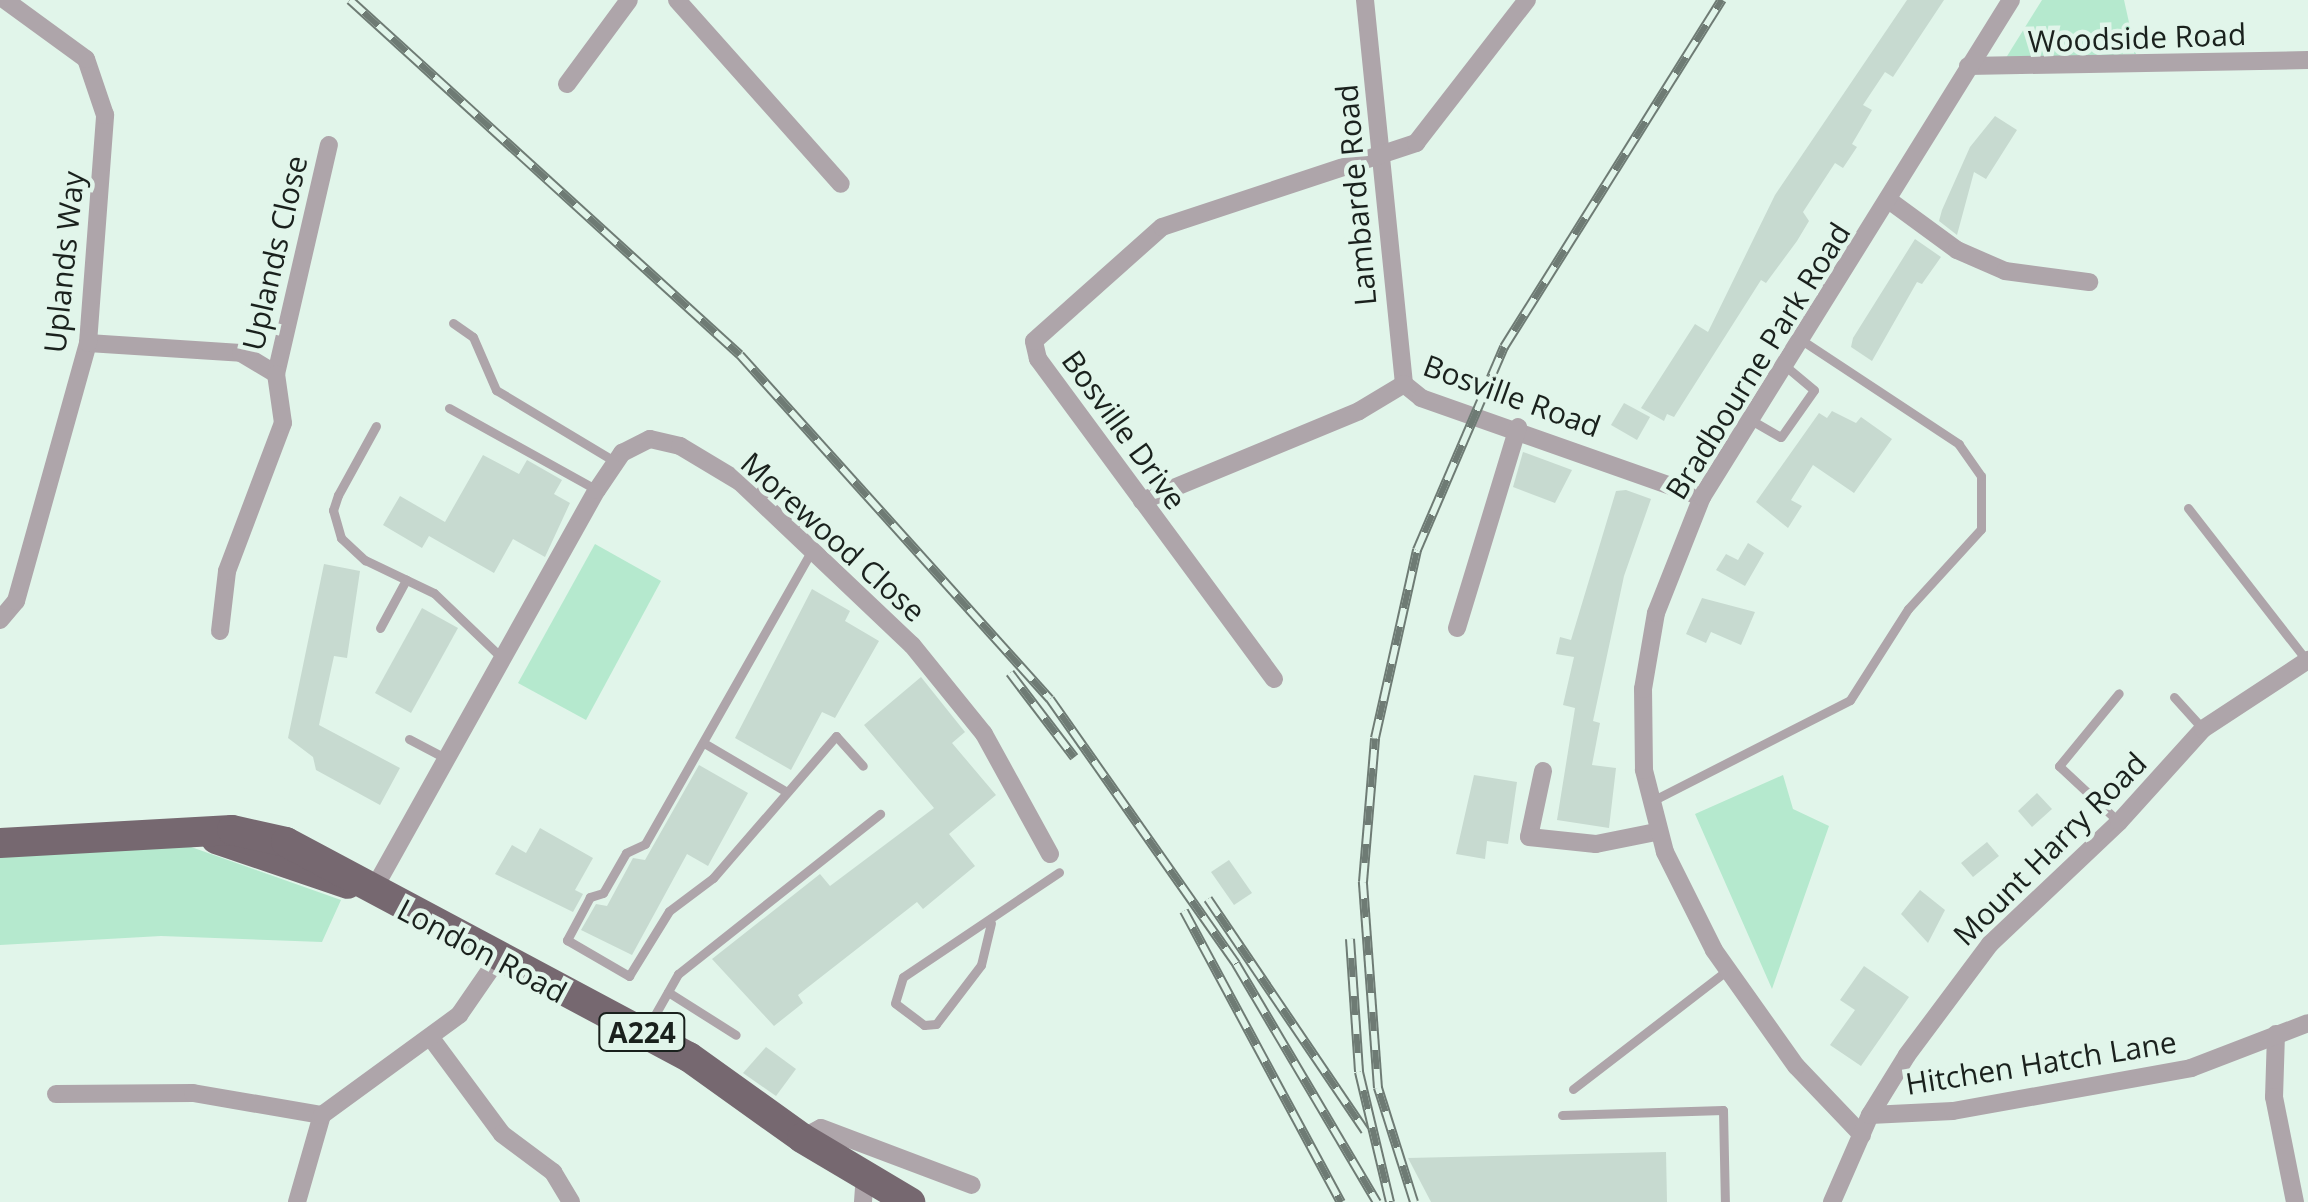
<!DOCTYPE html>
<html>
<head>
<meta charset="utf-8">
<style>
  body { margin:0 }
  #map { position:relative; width:2308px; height:1202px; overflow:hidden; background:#e1f5ea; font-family:"Open Sans",sans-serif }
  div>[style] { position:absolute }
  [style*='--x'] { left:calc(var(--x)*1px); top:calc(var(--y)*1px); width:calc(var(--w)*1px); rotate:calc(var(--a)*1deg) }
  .green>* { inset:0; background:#b5e9ce }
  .building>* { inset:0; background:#c7dad0 }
  .service>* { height:9px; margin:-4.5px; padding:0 4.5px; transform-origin:4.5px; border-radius:4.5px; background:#aea5aa }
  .minor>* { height:18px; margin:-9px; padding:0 9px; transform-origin:9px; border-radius:9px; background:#aea5aa }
  .primary>* { height:30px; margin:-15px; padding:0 15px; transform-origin:15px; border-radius:15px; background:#766870 }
  .rail>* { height:10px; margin-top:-5px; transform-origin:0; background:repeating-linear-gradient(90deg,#e1f5ea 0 19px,#6e7b74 0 38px); box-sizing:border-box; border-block:2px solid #6e7b74 }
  span { translate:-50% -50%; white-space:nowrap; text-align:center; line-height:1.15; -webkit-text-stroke:9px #e1f5ea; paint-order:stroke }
  .shield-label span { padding:2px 8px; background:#e1f5ea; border:2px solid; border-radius:8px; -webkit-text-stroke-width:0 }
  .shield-label { font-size:28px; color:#1a211d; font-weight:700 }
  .street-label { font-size:30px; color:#1a211d }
</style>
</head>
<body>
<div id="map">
  <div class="green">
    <div style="clip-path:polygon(2042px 0,2124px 0,2136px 54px,2004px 61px)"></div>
    <div style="clip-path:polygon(595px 544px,661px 581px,586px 720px,518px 683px)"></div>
    <div style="clip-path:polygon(1783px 775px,1793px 809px,1829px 826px,1772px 989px,1695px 814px)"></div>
    <div style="clip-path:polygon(146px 831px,341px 900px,322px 942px,161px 936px,0 945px,0 843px)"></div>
  </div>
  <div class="building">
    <div style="clip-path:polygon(1907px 0,1944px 0,1893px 77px,1885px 72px,1863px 105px,1872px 110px,1852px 144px,1857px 147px,1843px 168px,1835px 163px,1803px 212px,1809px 221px,1797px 241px,1766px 283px,1761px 280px,1674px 417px,1667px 414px,1664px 421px,1641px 408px,1695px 324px,1708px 332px,1775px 195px)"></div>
    <div style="clip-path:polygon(1995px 116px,2017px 130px,1986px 179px,1974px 172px,1957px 235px,1939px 221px,1942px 210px,1970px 147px)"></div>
    <div style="clip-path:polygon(1915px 239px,1941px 257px,1922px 284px,1917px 282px,1872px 361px,1851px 347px,1853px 338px)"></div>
    <div style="clip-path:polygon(1624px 403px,1650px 417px,1637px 440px,1611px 425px)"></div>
    <div style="clip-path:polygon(1832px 411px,1856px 423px,1861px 417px,1892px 439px,1854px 493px,1813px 465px,1791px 500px,1802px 506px,1788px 528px,1756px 502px,1819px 413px,1827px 418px)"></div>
    <div style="clip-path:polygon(1523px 452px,1572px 470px,1555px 503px,1513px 487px)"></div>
    <div style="clip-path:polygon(483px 455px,519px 474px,527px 460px,562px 480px,554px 494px,570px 503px,545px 557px,513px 539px,494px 573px,429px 536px,422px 548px,383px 525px,400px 496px,445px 522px)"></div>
    <div style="clip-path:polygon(1626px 490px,1651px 499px,1624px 576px,1593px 721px,1600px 723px,1592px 765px,1616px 768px,1609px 828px,1557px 820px,1575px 708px,1563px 705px,1574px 657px,1556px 654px,1560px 637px,1571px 640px,1616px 491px)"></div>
    <div style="clip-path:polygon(1748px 543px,1764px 553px,1745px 586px,1716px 570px,1726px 554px,1738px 560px)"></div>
    <div style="clip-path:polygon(324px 564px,360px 571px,347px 658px,334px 656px,319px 725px,400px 768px,380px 805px,316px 770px,313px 757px,288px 738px)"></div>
    <div style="clip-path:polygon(812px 589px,850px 611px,845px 621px,879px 641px,835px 718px,822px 712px,791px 770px,735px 738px)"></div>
    <div style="clip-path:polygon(1702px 598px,1755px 612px,1741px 645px,1711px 632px,1706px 643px,1686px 634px)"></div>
    <div style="clip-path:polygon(422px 608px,458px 628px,411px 713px,375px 693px)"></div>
    <div style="clip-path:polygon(921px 677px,965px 732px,952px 743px,996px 795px,949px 834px,975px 866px,923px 909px,917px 902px,798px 995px,803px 1003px,774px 1026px,712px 959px,820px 874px,830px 886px,934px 808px,864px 725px)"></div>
    <div style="clip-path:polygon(699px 765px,748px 793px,708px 866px,687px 854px,632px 955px,581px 930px,596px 904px,607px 906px,633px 858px,645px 860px)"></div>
    <div style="clip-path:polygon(1474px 775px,1517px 782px,1508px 844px,1487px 841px,1485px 859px,1456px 854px)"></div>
    <div style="clip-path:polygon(2037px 793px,2052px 809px,2032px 827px,2018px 811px)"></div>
    <div style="clip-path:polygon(540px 828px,593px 858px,575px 890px,583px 894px,573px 912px,495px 874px,512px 845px,526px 853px)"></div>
    <div style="clip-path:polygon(1987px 842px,1999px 856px,1973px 877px,1961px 863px)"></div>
    <div style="clip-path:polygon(1229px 860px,1252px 893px,1234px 905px,1211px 872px)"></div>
    <div style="clip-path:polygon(1920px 890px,1945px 910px,1928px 943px,1901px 914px)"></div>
    <div style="clip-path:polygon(1864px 966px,1909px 997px,1861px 1066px,1830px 1045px,1855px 1010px,1840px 1000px)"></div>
    <div style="clip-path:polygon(766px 1047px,796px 1069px,776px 1096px,743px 1073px)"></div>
    <div style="clip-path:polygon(1666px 1152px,1667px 1202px,1431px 1202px,1408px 1158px)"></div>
  </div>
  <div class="service">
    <div style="--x:453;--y:323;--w:24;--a:35"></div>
    <div style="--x:473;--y:337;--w:58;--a:66.5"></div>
    <div style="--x:496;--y:390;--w:140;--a:31"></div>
    <div style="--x:449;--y:408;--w:169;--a:29"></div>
    <div style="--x:1751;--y:420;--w:34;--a:30"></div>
    <div style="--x:1781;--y:437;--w:57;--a:-54.9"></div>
    <div style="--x:1814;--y:390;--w:38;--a:-140"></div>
    <div style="--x:376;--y:426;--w:79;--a:118.8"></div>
    <div style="--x:338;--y:495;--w:16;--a:108"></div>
    <div style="--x:333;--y:510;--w:29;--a:74"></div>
    <div style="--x:341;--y:538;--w:33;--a:43"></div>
    <div style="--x:365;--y:560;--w:76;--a:25.6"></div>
    <div style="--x:434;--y:593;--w:95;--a:43.7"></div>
    <div style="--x:2188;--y:508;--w:194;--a:52.1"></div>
    <div style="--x:812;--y:550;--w:338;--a:119.6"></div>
    <div style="--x:645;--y:844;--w:21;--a:155"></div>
    <div style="--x:626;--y:853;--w:46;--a:119.9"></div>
    <div style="--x:603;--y:893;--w:14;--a:163"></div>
    <div style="--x:590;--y:897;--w:49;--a:118.1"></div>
    <div style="--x:567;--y:940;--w:72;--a:30.1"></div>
    <div style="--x:629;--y:976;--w:76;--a:-58.4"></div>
    <div style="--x:669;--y:911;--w:55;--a:-36.9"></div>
    <div style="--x:713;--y:878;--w:188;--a:-49.1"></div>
    <div style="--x:836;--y:736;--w:40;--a:48"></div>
    <div style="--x:380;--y:628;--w:55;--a:-61.6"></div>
    <div style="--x:2174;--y:697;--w:43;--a:47.8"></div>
    <div style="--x:409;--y:739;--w:43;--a:27.8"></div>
    <div style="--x:704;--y:743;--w:96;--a:30.6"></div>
    <div style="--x:1652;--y:801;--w:222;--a:-27"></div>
    <div style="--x:1850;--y:700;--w:108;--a:-57.5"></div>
    <div style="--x:1908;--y:609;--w:108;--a:-47.6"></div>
    <div style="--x:1981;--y:529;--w:53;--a:-90"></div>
    <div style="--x:1981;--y:476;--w:39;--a:-125"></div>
    <div style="--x:1959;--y:444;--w:191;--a:-146.6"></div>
    <div style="--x:2119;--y:822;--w:82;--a:-137"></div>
    <div style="--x:2059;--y:766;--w:94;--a:-50.6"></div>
    <div style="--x:991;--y:923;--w:43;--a:103.4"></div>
    <div style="--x:981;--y:965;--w:74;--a:127.3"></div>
    <div style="--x:936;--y:1024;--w:12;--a:175"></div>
    <div style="--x:924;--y:1025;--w:36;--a:-143"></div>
    <div style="--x:895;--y:1003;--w:27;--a:-73"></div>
    <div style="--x:903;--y:977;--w:188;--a:-33.9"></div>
    <div style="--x:668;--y:992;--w:80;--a:32.3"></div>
    <div style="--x:648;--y:1027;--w:61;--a:-60.5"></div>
    <div style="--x:678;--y:974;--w:258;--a:-38.4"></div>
    <div style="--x:1573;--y:1089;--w:197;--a:-37.6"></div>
    <div style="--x:1562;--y:1115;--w:161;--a:-1.8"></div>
    <div style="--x:1723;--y:1110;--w:92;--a:88.8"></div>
  </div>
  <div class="minor">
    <div style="--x:677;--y:0;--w:246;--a:48.3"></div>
    <div style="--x:1365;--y:0;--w:386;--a:84.2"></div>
    <div style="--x:1968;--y:66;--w:340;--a:-1"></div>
    <div style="--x:567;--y:84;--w:104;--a:-53.6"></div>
    <div style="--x:1890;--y:201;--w:83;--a:36.2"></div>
    <div style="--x:1957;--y:250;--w:52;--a:23.6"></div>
    <div style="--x:2005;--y:271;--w:85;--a:7.5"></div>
    <div style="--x:88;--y:343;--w:153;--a:3.7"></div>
    <div style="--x:241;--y:353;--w:41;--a:31"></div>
    <div style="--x:276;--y:374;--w:235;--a:-77"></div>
    <div style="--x:1404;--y:384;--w:22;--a:39"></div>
    <div style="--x:1421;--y:398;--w:298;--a:19.4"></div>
    <div style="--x:1142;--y:501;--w:235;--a:-22.5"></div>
    <div style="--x:1359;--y:411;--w:52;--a:-31"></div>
    <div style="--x:0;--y:620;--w:25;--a:-50"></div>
    <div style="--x:16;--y:601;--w:268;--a:-74.4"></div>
    <div style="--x:88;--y:343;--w:229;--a:-85.7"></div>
    <div style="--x:105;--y:115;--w:59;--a:-108.7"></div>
    <div style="--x:86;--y:59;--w:100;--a:-143.9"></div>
    <div style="--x:1457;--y:628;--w:210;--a:-73.1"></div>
    <div style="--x:220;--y:631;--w:60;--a:-83.3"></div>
    <div style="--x:227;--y:571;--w:158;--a:-69.3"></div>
    <div style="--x:283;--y:423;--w:49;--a:-98.1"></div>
    <div style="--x:1274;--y:679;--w:398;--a:-126.4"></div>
    <div style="--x:1038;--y:359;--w:18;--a:-103"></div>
    <div style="--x:1034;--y:341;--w:171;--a:-41.7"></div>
    <div style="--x:1162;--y:227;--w:268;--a:-18.3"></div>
    <div style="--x:1416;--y:143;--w:181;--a:-52.2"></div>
    <div style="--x:1543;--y:771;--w:67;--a:102"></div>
    <div style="--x:1529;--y:837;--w:67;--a:6"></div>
    <div style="--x:1596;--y:844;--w:61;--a:-11.3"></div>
    <div style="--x:372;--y:892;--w:461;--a:-60.8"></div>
    <div style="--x:597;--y:490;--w:45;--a:-56"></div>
    <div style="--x:622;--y:453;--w:31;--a:-27"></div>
    <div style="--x:650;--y:439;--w:31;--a:13"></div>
    <div style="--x:680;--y:446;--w:70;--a:31"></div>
    <div style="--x:740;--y:482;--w:237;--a:43.5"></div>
    <div style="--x:912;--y:645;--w:114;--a:51"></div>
    <div style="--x:984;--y:734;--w:137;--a:61.2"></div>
    <div style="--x:2276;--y:1034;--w:63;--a:91.8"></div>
    <div style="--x:2274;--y:1097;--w:107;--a:78.7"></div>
    <div style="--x:431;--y:1038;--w:119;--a:53.5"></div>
    <div style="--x:502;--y:1134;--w:64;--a:36.7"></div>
    <div style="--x:553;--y:1172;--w:35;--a:59"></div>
    <div style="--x:56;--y:1094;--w:137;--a:-0.4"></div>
    <div style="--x:193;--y:1093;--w:131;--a:9.7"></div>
    <div style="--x:1870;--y:1115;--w:83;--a:-2.8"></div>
    <div style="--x:1953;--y:1111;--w:242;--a:-10.2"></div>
    <div style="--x:2191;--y:1068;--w:125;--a:-21"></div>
    <div style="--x:1862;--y:1135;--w:95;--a:-133.7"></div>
    <div style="--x:1796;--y:1066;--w:142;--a:-125.3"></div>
    <div style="--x:1714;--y:950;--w:110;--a:-116.6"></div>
    <div style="--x:1665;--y:852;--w:85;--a:-104.4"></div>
    <div style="--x:1644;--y:770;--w:81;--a:-90.7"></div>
    <div style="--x:1643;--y:689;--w:77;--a:-80.3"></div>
    <div style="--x:1656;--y:613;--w:125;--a:-68.4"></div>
    <div style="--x:1702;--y:497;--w:585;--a:-58.13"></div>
    <div style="--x:802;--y:1138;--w:21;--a:-28"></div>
    <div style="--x:821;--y:1128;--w:161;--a:20.7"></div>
    <div style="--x:297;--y:1202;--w:91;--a:-74"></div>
    <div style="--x:322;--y:1115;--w:170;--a:-36.1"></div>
    <div style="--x:459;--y:1015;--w:67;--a:-55.4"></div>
    <div style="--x:863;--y:1202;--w:26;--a:-86"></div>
    <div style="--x:1832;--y:1202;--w:95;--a:-66.4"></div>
    <div style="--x:1870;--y:1115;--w:70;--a:-58.3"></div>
    <div style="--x:1907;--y:1055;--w:139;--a:-53.2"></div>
    <div style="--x:1990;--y:944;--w:178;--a:-43.4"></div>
    <div style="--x:2119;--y:822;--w:125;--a:-47.9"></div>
    <div style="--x:2203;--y:729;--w:126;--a:-33.3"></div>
  </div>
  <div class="primary">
    <div style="--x:216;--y:839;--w:139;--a:18.8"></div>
    <div style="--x:0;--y:843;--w:232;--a:-3.2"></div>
    <div style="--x:232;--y:830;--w:55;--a:12.5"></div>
    <div style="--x:286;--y:842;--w:457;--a:28.1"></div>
    <div style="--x:689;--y:1057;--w:139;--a:35.6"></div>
    <div style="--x:802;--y:1138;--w:126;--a:30.7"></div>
  </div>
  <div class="rail">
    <div style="--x:350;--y:0;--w:527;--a:42.31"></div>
    <div style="--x:740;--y:355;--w:463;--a:48"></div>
    <div style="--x:1050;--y:699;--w:324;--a:54.9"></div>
    <div style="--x:1236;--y:964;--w:277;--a:59.4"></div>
    <div style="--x:1010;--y:673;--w:106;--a:52.7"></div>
    <div style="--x:1208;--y:899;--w:280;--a:55.9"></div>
    <div style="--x:1184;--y:911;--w:331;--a:61.7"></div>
    <div style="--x:1350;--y:939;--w:133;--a:86.1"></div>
    <div style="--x:1359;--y:1072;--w:134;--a:76.6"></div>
    <div style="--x:1414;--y:1202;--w:120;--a:-107.5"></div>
    <div style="--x:1378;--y:1088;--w:207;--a:-94.2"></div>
    <div style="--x:1363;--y:882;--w:144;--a:-85.2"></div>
    <div style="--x:1375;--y:738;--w:193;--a:-77.4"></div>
    <div style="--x:1417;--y:550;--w:221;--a:-66.8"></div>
    <div style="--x:1504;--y:347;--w:410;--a:-57.9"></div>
  </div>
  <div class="shield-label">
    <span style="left:642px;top:1032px">A224</span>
  </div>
  <div class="street-label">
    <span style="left:2137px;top:38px;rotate:-2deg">Woodside Road</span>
    <span style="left:1356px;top:195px;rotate:-95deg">Lambarde Road</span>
    <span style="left:275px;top:253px;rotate:-77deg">Uplands Close</span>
    <span style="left:64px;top:262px;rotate:-84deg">Uplands Way</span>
    <span style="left:1758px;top:361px;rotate:-58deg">Bradbourne Park Road</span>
    <span style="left:1512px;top:396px;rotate:20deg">Bosville Road</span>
    <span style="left:1124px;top:430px;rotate:54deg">Bosville Drive</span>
    <span style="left:833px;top:537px;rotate:42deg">Morewood Close</span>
    <span style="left:2050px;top:849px;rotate:-45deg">Mount Harry Road</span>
    <span style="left:482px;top:951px;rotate:28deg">London Road</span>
    <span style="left:2041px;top:1063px;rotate:-9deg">Hitchen Hatch Lane</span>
  </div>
</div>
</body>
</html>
